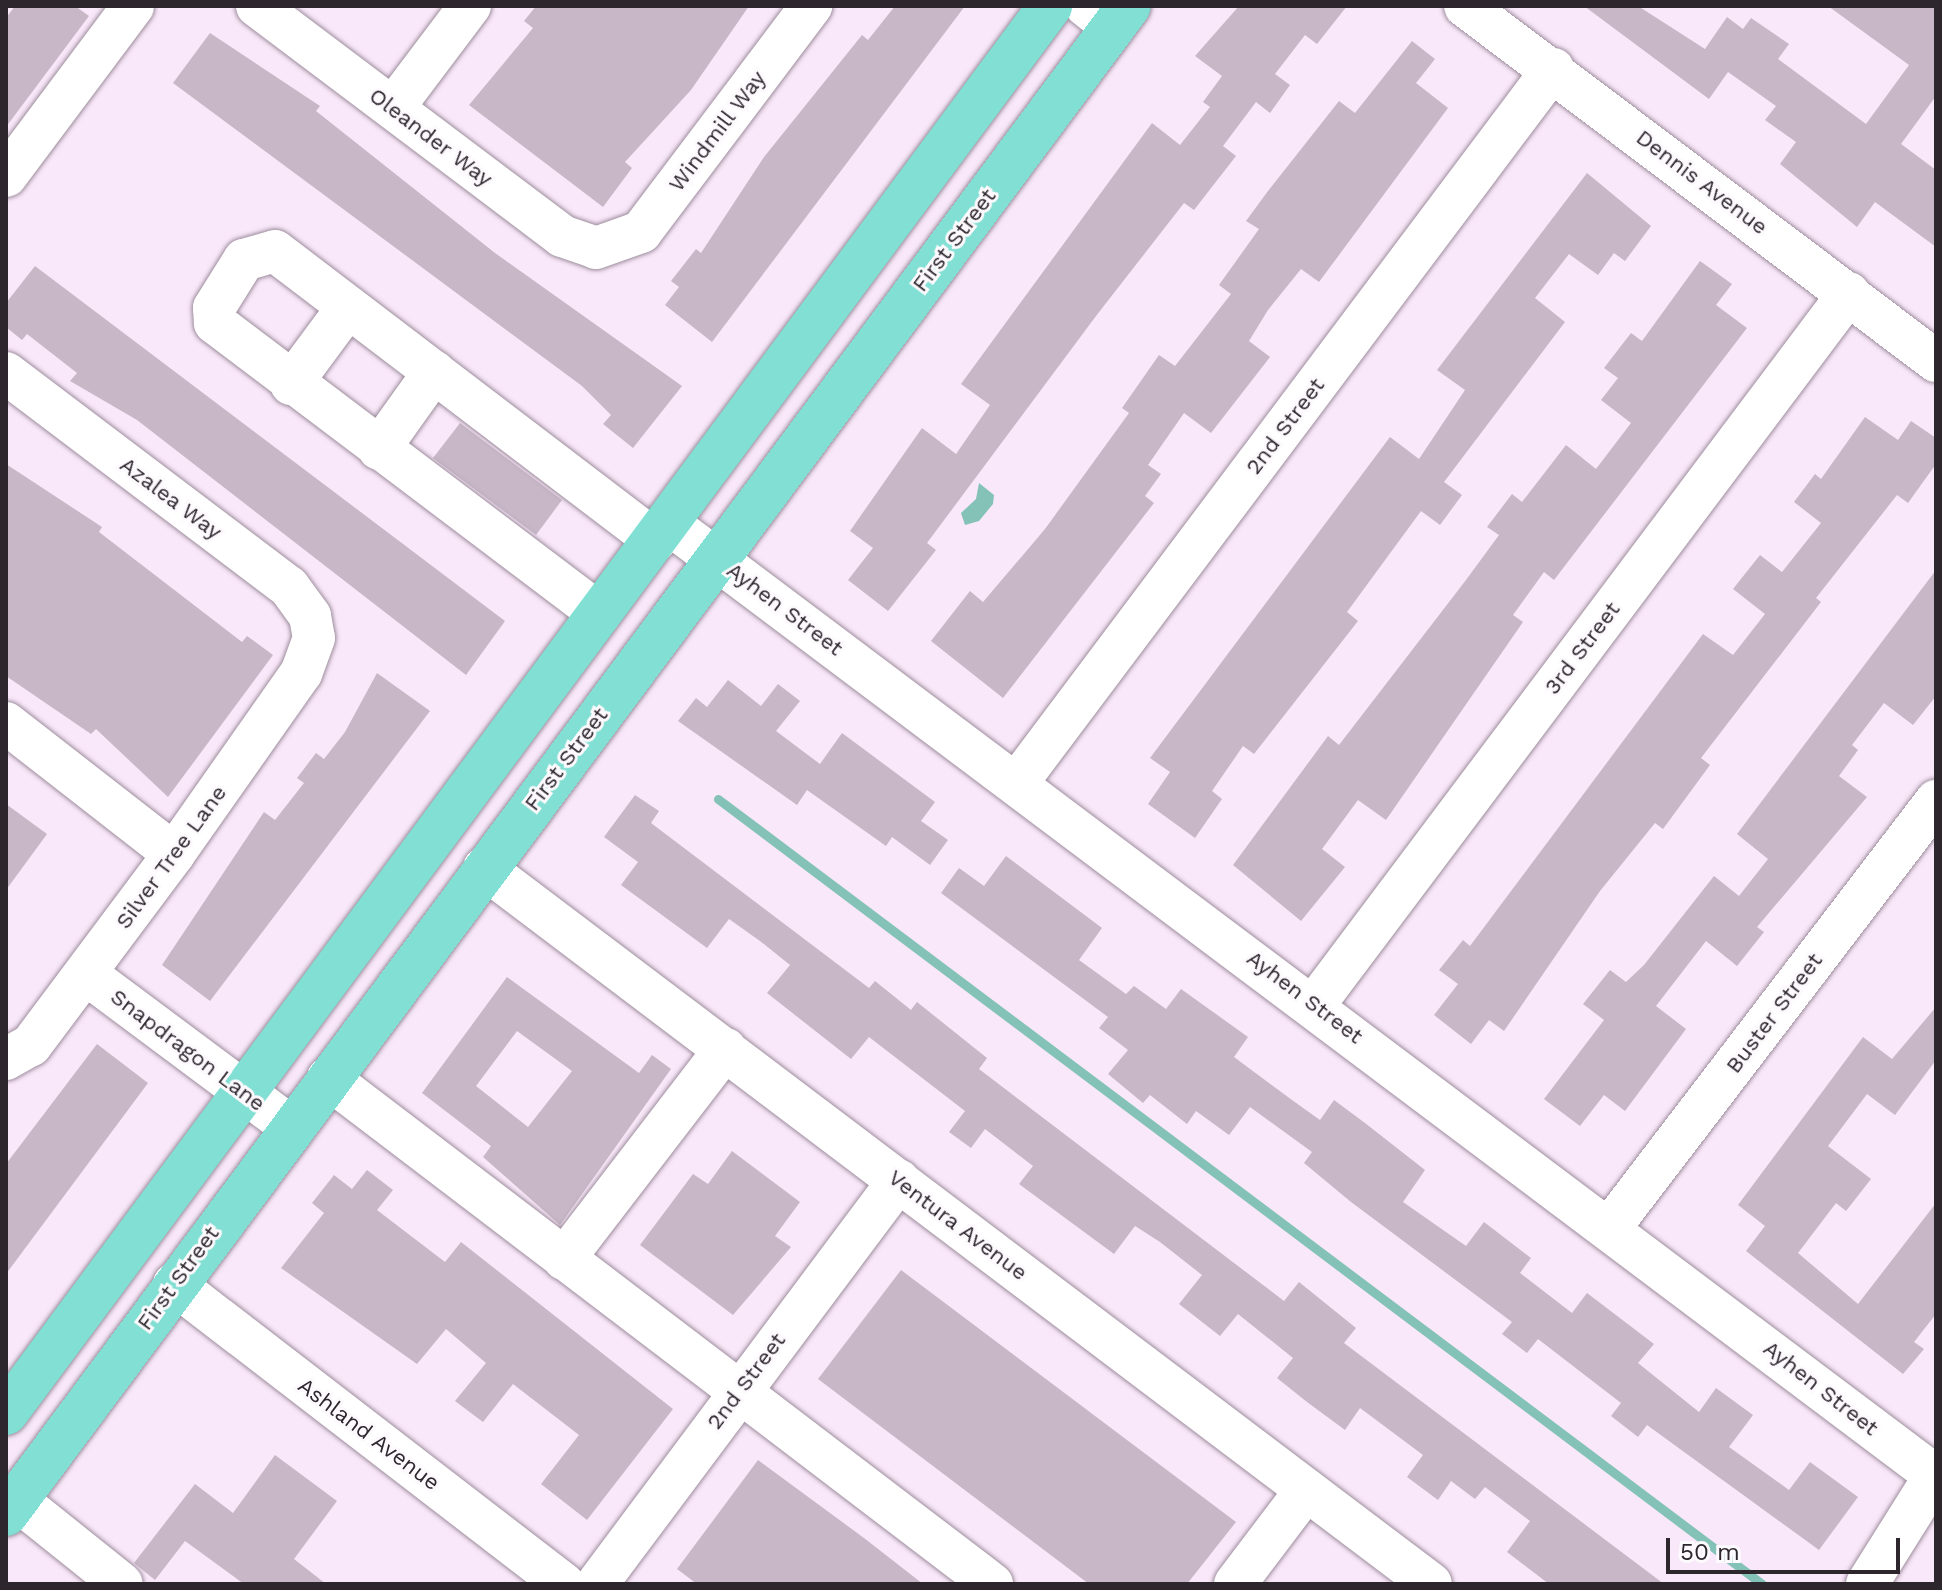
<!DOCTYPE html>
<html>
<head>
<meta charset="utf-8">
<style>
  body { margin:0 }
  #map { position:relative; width:1942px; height:1590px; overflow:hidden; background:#f9e8f9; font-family:"Work Sans",sans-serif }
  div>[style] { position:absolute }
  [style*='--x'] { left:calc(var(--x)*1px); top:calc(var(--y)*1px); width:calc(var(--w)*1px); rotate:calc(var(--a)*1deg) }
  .water>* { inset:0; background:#84c2b7 }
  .stream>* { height:9px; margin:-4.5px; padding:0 4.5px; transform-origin:4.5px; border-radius:4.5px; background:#84c2b7 }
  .building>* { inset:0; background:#c7b7c7 }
  .roads { filter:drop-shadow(0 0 2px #9d8d9d) drop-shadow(0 0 2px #9d8d9d) }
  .minor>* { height:42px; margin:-21px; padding:0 21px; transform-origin:21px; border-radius:21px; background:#fff }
  .major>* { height:44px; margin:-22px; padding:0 22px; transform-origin:22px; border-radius:22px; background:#81dfd3 }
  span { translate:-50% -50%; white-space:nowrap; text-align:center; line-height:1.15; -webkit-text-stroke:6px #fdfafd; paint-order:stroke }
  .street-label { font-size:22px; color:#2d272d }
  .frame { position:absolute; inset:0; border:8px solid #2d272d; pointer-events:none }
  .scale { position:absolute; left:1666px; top:1538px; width:234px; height:36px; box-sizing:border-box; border:4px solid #2d272d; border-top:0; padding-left:10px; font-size:24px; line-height:28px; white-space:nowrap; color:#2d272d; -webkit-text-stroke:6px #fdfafd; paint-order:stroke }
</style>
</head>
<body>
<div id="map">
  <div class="water">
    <div style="clip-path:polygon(979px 483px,994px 495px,993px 504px,979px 521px,965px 525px,961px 513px,976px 499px)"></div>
  </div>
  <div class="stream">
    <div style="--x:718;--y:799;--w:1306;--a:36.94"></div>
  </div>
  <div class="building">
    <div style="clip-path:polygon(15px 6px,75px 6px,89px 16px,6px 127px,6px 18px)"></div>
    <div style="clip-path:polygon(536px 6px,749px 6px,691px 90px,625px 162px,632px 168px,603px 207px,469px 105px,533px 28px,524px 21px)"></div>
    <div style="clip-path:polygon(895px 6px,965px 6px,712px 342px,665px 305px,679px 287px,671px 281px,696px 249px,701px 253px,764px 157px,862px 35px,868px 40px)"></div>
    <div style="clip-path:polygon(1239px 6px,1347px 6px,1317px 44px,1305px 35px,1275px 74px,1290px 85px,1270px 113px,1256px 102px,1223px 146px,1236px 156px,1194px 210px,1184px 203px,1096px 316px,927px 543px,936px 550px,888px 611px,848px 580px,873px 548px,850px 531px,922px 428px,956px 454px,990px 405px,961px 384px,1152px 123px,1180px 145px,1210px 107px,1203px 102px,1222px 76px,1195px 56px)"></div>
    <div style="clip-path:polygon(1584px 6px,1638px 6px,1705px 49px,1727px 17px,1743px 29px,1751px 18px,1789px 44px,1778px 59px,1866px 124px,1909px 65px,1828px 6px,1936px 6px,1936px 96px,1901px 144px,1936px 170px,1936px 247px,1875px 202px,1857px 227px,1780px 164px,1796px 142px,1765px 120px,1776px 106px,1728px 72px,1709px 99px)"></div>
    <div style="clip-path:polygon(210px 33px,320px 106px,316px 111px,495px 253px,682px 386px,633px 448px,603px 424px,611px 415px,582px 386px,173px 83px)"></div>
    <div style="clip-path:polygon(1412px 41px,1435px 59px,1416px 83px,1448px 108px,1319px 282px,1301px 269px,1268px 310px,1249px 341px,1270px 357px,1211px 433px,1184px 413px,1148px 465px,1161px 474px,1145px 496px,1154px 503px,1003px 698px,931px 641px,970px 591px,983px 602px,1045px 529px,1129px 413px,1122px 408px,1159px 355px,1175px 366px,1231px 294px,1219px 285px,1259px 229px,1246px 221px,1268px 191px,1339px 101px,1355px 113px)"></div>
    <div style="clip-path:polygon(1587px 173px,1651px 226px,1625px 261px,1614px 253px,1598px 275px,1569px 254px,1535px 298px,1565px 322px,1444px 482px,1462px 495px,1440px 525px,1421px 511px,1347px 612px,1358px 621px,1254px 754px,1243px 746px,1212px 791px,1222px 799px,1195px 838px,1148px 804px,1170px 772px,1150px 758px,1390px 437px,1419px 459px,1465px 390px,1437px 370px)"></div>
    <div style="clip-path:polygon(1700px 261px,1732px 284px,1716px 305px,1747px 328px,1554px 580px,1544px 572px,1513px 615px,1523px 622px,1386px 820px,1358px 800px,1322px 849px,1345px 867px,1301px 921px,1233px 865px,1328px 736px,1339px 745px,1466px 580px,1499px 535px,1487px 527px,1512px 494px,1522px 502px,1566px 445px,1596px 469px,1631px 423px,1601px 400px,1618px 378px,1604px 368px,1631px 333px,1642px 341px)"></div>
    <div style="clip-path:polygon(35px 266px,505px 621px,466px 675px,137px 420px,70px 381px,77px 373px,27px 334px,22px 340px,6px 327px,6px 303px)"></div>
    <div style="clip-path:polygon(1865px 417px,1898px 440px,1911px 421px,1936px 438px,1936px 464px,1908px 503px,1897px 495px,1816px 598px,1821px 602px,1701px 758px,1710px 765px,1663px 829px,1655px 823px,1600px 891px,1504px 1031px,1489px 1020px,1471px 1044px,1434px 1015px,1458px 984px,1439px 970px,1463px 940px,1470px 946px,1703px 634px,1733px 655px,1765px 614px,1733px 589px,1760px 555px,1782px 572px,1821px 523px,1794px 502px,1815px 474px,1821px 479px)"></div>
    <div style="clip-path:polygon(460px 423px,562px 500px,536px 535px,433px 458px)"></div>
    <div style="clip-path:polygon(6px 464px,102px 527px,99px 532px,242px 642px,247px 636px,273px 655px,168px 797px,96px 729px,91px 734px,6px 676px)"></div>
    <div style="clip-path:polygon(1936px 570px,1936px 696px,1913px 725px,1884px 703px,1852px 745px,1858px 750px,1839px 776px,1867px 797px,1757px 927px,1764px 932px,1737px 966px,1706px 941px,1656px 1006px,1686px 1029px,1625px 1111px,1604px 1095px,1580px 1126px,1544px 1099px,1604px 1020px,1583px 1004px,1610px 970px,1626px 982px,1644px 965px,1714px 876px,1739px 896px,1768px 859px,1737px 834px)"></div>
    <div style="clip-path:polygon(377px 673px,430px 711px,210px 1001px,162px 965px,264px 812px,275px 820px,304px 783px,297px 778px,316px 753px,324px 759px,345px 732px)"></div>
    <div style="clip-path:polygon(728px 680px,761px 706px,778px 684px,800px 701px,776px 731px,820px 764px,842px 733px,935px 802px,921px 821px,948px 840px,930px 865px,892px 837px,886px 846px,807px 790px,797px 805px,678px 721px,696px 698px,707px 707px)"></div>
    <div style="clip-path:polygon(635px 795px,659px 811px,651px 823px,869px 988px,875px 981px,911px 1010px,917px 1002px,987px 1058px,979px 1069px,1284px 1301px,1299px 1282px,1356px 1328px,1344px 1343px,1664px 1584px,1549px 1584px,1507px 1552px,1530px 1521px,1485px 1487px,1475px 1499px,1451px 1481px,1438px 1500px,1407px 1477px,1423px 1455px,1360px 1408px,1345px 1430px,1307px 1402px,1277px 1378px,1293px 1358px,1238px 1314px,1220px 1336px,1179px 1304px,1202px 1275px,1160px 1242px,1135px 1226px,1114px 1254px,1019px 1184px,1033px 1166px,985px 1129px,971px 1148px,949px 1132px,965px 1111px,869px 1037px,851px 1059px,767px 993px,790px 965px,760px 941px,729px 919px,707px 948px,621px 885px,638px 862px,604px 837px)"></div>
    <div style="clip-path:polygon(6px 804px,47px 834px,6px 890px)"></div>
    <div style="clip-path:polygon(1006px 856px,1102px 928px,1079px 960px,1126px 994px,1134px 986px,1166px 1009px,1181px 989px,1248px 1037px,1234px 1057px,1292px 1100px,1320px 1120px,1334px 1100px,1365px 1123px,1425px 1170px,1403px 1202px,1466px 1246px,1484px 1222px,1531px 1258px,1520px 1273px,1572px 1313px,1587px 1293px,1654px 1344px,1638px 1363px,1699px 1412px,1716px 1388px,1753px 1415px,1729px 1447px,1789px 1490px,1810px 1462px,1858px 1497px,1819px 1550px,1647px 1425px,1638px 1437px,1611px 1416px,1621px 1403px,1538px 1339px,1527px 1353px,1502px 1334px,1512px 1322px,1351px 1202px,1304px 1163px,1312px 1152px,1250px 1107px,1229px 1135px,1196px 1111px,1187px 1124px,1150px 1095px,1143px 1103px,1108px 1074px,1128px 1050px,1099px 1028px,1108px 1017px,941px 893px,959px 868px,984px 886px)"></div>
    <div style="clip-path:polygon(evenodd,507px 977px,639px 1073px,652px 1055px,671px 1069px,560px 1225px,483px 1157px,491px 1146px,422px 1093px,507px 977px,517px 1031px,572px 1071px,528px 1127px,476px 1086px,517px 1031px)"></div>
    <div style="clip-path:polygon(1936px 1007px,1936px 1060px,1895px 1115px,1867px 1094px,1828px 1146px,1871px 1179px,1846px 1211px,1836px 1203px,1798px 1253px,1858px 1304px,1936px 1203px,1936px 1314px,1914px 1342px,1924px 1349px,1903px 1374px,1746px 1251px,1765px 1226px,1738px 1205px,1863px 1037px,1892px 1059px)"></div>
    <div style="clip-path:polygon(97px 1044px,148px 1083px,6px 1274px,6px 1164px)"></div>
    <div style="clip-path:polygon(732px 1151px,800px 1202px,775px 1236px,791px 1247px,733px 1315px,640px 1245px,693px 1174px,708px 1184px)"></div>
    <div style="clip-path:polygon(367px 1170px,393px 1190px,377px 1210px,445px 1262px,461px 1242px,673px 1409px,587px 1520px,541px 1484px,579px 1435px,513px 1384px,483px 1422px,455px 1401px,486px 1363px,446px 1329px,417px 1364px,281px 1268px,324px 1213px,312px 1203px,334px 1175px,352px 1189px)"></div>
    <div style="clip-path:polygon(901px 1270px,1236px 1522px,1187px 1584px,1089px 1584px,818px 1379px)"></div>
    <div style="clip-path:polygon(275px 1455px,337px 1501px,294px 1559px,326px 1584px,244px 1584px,185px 1541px,155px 1580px,134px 1563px,195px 1484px,233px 1513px)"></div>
    <div style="clip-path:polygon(758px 1460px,864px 1538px,923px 1584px,697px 1584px,677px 1569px)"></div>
  </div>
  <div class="roads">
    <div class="minor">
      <div style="--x:257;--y:6;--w:382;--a:37"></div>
      <div style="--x:562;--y:236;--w:36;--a:19"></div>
      <div style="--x:596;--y:248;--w:48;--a:-19.6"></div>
      <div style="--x:641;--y:232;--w:283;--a:-53"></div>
      <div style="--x:1086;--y:6;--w:34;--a:38"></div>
      <div style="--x:1465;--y:6;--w:590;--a:37.01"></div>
      <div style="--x:393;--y:108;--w:128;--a:-53"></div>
      <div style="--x:6;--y:176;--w:212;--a:-53.2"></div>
      <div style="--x:6;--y:373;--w:355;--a:37.1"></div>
      <div style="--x:289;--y:587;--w:36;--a:54"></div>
      <div style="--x:310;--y:616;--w:22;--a:80"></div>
      <div style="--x:314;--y:638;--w:37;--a:110"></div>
      <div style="--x:301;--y:673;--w:221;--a:125.1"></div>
      <div style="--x:174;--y:854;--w:239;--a:126.8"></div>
      <div style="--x:31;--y:1045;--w:29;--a:151"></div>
      <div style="--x:291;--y:384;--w:96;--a:-53.5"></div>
      <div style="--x:379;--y:449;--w:95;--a:-54.5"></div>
      <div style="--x:668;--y:523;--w:1586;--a:36.93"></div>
      <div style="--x:600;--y:614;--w:483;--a:-142.9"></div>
      <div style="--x:215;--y:323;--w:15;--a:-94"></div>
      <div style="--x:214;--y:308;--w:57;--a:-58"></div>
      <div style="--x:244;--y:260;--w:32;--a:-16"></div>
      <div style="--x:275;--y:251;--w:478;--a:37.3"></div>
      <div style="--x:6;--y:723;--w:213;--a:37.9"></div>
      <div style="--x:1017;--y:783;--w:893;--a:-53.1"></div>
      <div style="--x:484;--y:868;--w:1187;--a:37.09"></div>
      <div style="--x:86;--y:974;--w:254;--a:36.7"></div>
      <div style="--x:1315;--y:1004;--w:889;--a:-53.09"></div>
      <div style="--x:328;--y:1078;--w:835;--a:37.31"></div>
      <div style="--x:1612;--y:1225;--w:534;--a:-52.61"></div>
      <div style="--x:564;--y:1259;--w:265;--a:-52.5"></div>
      <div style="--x:174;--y:1284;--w:492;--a:37.6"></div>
      <div style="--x:17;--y:1500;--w:134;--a:38.7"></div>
      <div style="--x:597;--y:1584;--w:504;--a:-53.22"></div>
      <div style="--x:1235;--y:1584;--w:118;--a:-52.9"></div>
      <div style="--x:1867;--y:1584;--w:130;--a:-57.9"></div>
    </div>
    <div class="major">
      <div style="--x:6;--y:1413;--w:1752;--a:-53.42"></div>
      <div style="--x:6;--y:1514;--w:1880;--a:-53.33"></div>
    </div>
  </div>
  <div class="street-label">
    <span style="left:717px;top:131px;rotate:-53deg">Windmill Way</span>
    <span style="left:431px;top:137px;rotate:37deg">Oleander Way</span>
    <span style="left:1702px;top:182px;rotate:37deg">Dennis Avenue</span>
    <span style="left:954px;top:240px;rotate:-53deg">First Street</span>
    <span style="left:1285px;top:426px;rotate:-53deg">2nd Street</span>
    <span style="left:171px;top:498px;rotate:37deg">Azalea Way</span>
    <span style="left:785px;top:609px;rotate:37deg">Ayhen Street</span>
    <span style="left:1582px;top:648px;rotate:-53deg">3rd Street</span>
    <span style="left:566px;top:759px;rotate:-53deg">First Street</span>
    <span style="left:171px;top:857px;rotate:-54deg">Silver Tree Lane</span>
    <span style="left:1305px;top:997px;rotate:37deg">Ayhen Street</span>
    <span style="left:1774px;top:1013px;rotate:-53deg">Buster Street</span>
    <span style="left:188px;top:1050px;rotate:37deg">Snapdragon Lane</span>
    <span style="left:958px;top:1225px;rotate:37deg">Ventura Avenue</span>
    <span style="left:178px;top:1278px;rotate:-54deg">First Street</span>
    <span style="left:746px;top:1381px;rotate:-53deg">2nd Street</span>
    <span style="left:1821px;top:1388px;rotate:38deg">Ayhen Street</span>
    <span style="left:369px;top:1434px;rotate:37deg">Ashland Avenue</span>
  </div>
  <div class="frame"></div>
  <div class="scale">50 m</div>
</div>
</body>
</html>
